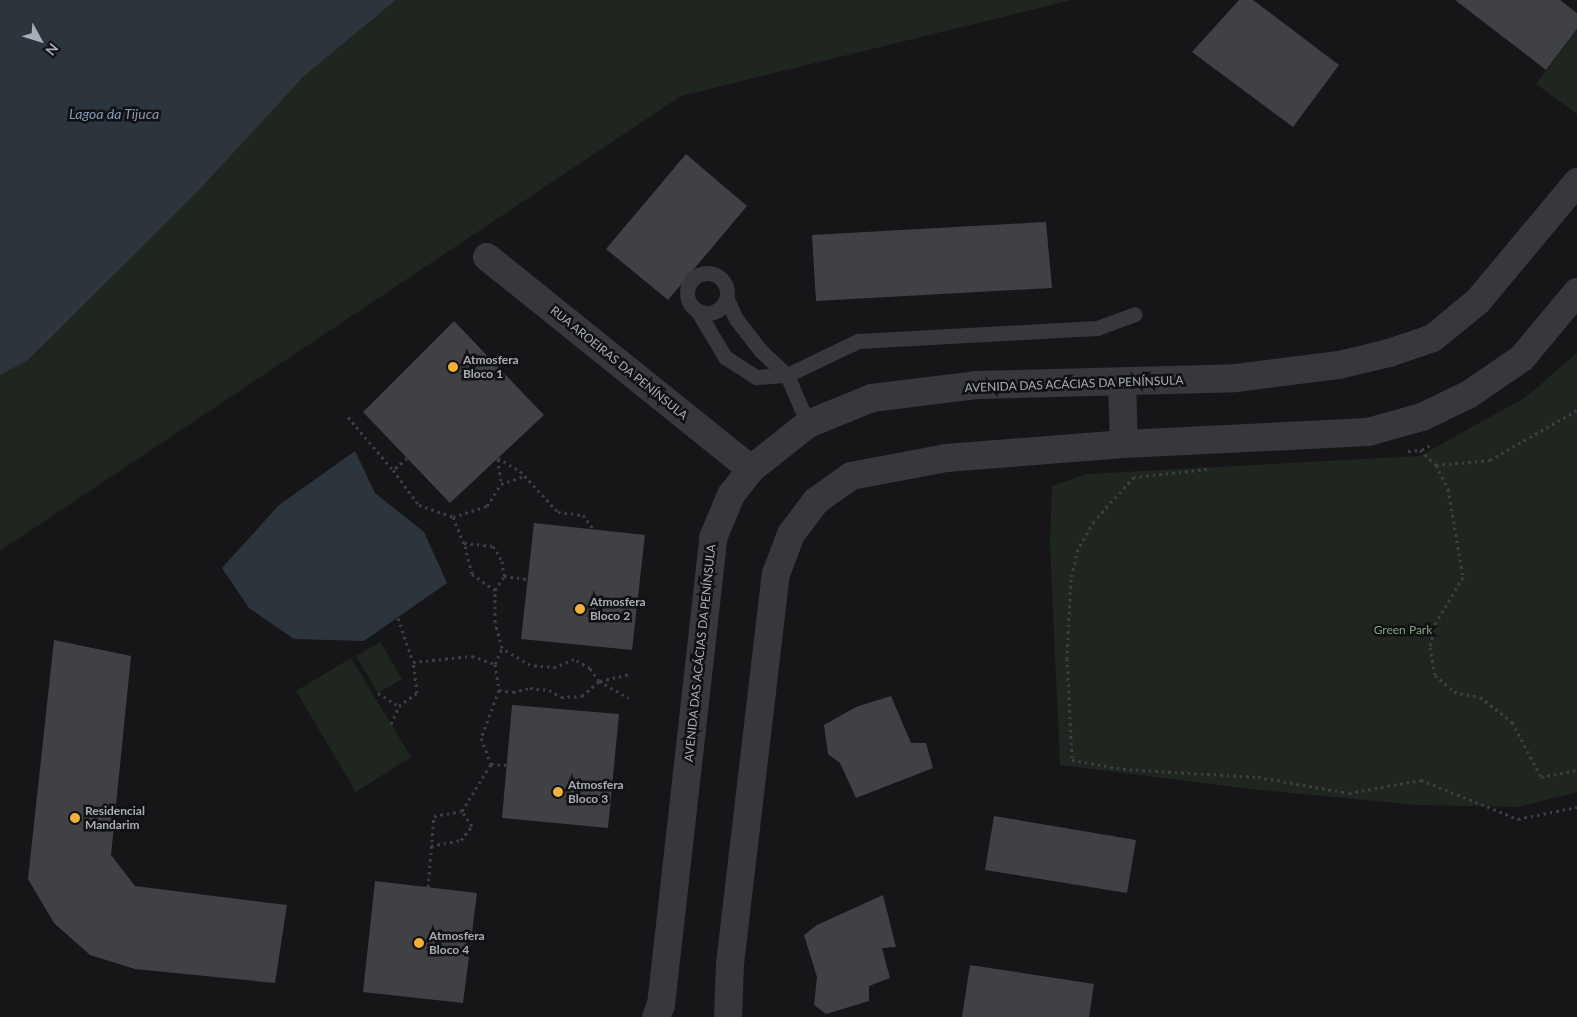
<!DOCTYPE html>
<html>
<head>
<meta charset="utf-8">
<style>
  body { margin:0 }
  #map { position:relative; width:1577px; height:1017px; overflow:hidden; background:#161618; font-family:Lato,sans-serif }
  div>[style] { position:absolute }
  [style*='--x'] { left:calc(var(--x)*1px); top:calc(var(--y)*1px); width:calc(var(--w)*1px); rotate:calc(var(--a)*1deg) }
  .green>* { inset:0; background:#1e261f }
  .water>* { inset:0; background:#2c353c }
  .building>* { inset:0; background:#404145 }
  .path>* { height:3px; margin-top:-1.5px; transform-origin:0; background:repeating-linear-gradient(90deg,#3d3f44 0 2.5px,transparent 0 6.5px) }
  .service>* { height:15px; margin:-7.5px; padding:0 7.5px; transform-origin:7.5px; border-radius:7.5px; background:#37383d }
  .service>.ring { margin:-7.5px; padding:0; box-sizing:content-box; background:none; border:15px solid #37383d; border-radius:50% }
  .minor>* { height:28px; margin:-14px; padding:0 14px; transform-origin:14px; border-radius:14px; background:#37383d }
  .dots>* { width:14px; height:14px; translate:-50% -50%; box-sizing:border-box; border:2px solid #111113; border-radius:50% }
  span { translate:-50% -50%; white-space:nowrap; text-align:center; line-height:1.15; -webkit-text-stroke:5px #111113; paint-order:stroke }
  .poi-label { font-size:12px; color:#a8adb8; font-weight:700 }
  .left { translate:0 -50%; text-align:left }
  .street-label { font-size:12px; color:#a8adb8 }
  .park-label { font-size:12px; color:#7fa381 }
  .water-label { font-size:14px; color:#7f9bb3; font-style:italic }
  .north { position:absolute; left:15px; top:15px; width:50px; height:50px; -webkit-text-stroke:4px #111113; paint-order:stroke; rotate:129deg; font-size:14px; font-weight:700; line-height:20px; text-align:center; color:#a8adb8 }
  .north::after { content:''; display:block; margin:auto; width:18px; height:22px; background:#a8adb8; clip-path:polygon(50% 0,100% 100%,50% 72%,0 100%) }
</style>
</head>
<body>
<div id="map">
  <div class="green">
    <div style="clip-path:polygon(396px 0,1072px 0,681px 96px,0 551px,0 375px,27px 361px,303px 77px)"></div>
    <div style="clip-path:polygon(1577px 30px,1577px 114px,1536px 84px)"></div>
    <div style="clip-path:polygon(1577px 353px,1577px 792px,1518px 807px,1417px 805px,1250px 789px,1060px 765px,1050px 544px,1052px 486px,1087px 474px,1420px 456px,1526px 397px)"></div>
    <div style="clip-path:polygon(380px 642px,402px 679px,378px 693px,356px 656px)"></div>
    <div style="clip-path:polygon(351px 658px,411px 757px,356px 792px,296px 691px)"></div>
  </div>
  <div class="water">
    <div style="clip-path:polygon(0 0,396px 0,303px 77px,199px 190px,27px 361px,0 375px)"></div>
    <div style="clip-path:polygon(355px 451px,375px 493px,424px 532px,447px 583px,364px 641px,294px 639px,249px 608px,222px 568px,279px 505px)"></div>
  </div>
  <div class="building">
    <div style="clip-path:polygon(1239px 0,1253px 0,1339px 65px,1293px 127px,1192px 52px)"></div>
    <div style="clip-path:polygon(1455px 0,1560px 0,1577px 13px,1577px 29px,1546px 70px)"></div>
    <div style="clip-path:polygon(686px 154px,747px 206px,668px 300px,606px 249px)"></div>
    <div style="clip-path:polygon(1046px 222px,1052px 288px,816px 301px,812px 235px)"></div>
    <div style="clip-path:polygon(454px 321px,544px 415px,450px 503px,363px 412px)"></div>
    <div style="clip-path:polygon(534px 523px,645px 535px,632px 650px,521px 639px)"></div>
    <div style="clip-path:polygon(54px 640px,131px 656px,111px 855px,135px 886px,287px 905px,275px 983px,135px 969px,90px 955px,54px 923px,28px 879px)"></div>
    <div style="clip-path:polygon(891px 696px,911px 743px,926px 743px,933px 768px,856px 798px,840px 763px,828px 754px,824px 725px,856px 707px)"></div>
    <div style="clip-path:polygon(512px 705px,619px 714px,608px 828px,502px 818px)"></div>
    <div style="clip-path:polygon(994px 816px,1136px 840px,1127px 893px,985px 870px)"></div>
    <div style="clip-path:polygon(375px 881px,477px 893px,463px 1003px,363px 992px)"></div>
    <div style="clip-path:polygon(883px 895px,896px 947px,882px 948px,890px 978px,869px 986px,869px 1001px,826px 1014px,814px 1005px,817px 977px,804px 935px,817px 925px)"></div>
    <div style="clip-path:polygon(970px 965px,1094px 984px,1089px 1017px,962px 1017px)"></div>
  </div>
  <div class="path">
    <div style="--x:348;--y:417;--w:70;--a:49.7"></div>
    <div style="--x:1420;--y:450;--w:22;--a:43"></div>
    <div style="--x:1436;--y:465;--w:27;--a:63"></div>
    <div style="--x:1448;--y:489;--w:89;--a:80.3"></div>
    <div style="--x:1463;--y:577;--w:55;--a:120.8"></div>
    <div style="--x:1435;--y:624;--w:24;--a:102"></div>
    <div style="--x:1430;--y:647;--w:28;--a:80"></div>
    <div style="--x:1435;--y:675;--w:25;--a:42"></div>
    <div style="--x:1454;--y:692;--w:26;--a:11"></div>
    <div style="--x:1480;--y:697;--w:41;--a:38"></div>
    <div style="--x:1512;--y:722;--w:62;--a:62.2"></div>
    <div style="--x:1541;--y:777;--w:37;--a:-11"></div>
    <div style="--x:1408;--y:451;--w:14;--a:-4"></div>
    <div style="--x:1422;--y:450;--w:12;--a:-31"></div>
    <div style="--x:407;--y:458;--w:18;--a:139"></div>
    <div style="--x:393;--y:470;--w:44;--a:53.4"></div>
    <div style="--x:419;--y:505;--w:36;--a:19"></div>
    <div style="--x:453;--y:517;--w:36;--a:-18"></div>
    <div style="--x:487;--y:506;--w:26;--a:-58"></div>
    <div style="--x:501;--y:484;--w:24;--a:-19"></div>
    <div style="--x:498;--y:458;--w:26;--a:31"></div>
    <div style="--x:520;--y:471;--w:56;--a:47.2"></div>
    <div style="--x:558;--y:512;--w:25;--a:7"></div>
    <div style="--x:583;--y:515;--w:17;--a:54"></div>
    <div style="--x:498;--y:459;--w:25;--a:83"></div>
    <div style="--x:1436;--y:465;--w:54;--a:-5.3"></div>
    <div style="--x:1490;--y:460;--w:100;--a:-29.9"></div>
    <div style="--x:1207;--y:469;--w:73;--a:173.7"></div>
    <div style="--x:1134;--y:477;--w:59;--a:132.3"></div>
    <div style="--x:1094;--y:521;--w:32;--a:120"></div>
    <div style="--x:1078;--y:549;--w:31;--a:103"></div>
    <div style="--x:1071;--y:579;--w:79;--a:92.9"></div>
    <div style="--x:1067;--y:658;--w:102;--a:87.2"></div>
    <div style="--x:1072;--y:760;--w:52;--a:10"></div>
    <div style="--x:1123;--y:769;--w:135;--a:3.4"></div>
    <div style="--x:1258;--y:777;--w:92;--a:10"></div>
    <div style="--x:1349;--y:793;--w:73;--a:-10.2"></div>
    <div style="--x:1421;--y:780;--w:105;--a:21.9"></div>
    <div style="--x:1518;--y:819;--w:60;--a:-11.5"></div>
    <div style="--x:453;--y:517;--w:31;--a:68"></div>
    <div style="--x:465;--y:546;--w:29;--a:76"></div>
    <div style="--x:472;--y:574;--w:28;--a:35"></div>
    <div style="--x:495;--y:590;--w:17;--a:-57"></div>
    <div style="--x:504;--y:576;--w:24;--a:7"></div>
    <div style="--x:464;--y:543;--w:29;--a:6"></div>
    <div style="--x:493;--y:546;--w:17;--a:59"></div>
    <div style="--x:502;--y:561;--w:15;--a:82"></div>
    <div style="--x:398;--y:618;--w:46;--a:71.2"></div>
    <div style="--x:413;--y:662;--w:59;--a:-5.8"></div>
    <div style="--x:472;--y:656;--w:24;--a:19"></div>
    <div style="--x:495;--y:664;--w:17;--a:-66"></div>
    <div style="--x:502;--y:648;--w:27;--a:-105"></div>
    <div style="--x:495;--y:622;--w:32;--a:-90"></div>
    <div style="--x:495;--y:664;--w:26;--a:81"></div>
    <div style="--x:499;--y:690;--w:51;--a:110.6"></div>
    <div style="--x:481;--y:738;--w:28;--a:69"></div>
    <div style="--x:491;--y:764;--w:16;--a:4"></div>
    <div style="--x:599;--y:681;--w:34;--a:30"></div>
    <div style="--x:600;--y:681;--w:32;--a:-13"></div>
    <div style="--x:499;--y:690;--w:14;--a:8"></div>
    <div style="--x:513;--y:692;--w:17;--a:-13"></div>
    <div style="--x:530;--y:688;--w:19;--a:6"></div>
    <div style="--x:549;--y:690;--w:14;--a:30"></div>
    <div style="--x:561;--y:697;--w:21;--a:-3"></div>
    <div style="--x:582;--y:696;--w:23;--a:-41"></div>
    <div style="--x:599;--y:681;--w:16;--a:-125"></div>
    <div style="--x:590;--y:668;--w:18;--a:-151"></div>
    <div style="--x:574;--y:659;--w:20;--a:156"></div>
    <div style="--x:556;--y:667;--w:26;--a:-176"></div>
    <div style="--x:530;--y:665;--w:33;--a:-149"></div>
    <div style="--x:378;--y:693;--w:25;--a:32"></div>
    <div style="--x:399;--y:706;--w:22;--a:-36"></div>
    <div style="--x:417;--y:693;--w:31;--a:-97"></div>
    <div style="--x:391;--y:724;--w:20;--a:-66"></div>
    <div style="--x:431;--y:846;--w:31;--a:-11"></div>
    <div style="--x:461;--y:840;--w:18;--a:-52"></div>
    <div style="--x:472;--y:826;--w:18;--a:-124"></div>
    <div style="--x:428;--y:887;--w:71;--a:-85.2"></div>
    <div style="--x:434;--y:816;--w:28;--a:-10"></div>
    <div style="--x:462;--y:811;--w:55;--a:-58.3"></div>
  </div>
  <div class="service">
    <div class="ring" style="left:687px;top:273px;width:25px;height:25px"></div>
    <div style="--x:727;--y:299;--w:22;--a:66"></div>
    <div style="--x:736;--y:319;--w:41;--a:52"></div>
    <div style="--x:761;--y:351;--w:35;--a:43"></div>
    <div style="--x:787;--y:375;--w:53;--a:66.8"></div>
    <div style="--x:697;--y:310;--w:55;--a:59.2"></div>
    <div style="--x:725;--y:357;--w:37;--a:33"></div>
    <div style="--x:756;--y:377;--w:31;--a:-4"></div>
    <div style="--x:787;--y:375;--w:79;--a:-25.6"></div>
    <div style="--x:858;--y:341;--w:239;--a:-3.1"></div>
    <div style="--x:1097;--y:328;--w:40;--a:-20.2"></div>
  </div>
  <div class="minor">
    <div style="--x:487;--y:257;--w:339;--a:38.8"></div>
    <div style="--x:1122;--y:382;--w:62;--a:88.2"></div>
    <div style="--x:656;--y:1017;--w:13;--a:-67"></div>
    <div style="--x:661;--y:1005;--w:470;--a:-83.6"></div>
    <div style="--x:713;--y:538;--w:47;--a:-67.3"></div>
    <div style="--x:731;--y:495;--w:33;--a:-52"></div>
    <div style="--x:751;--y:469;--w:73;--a:-38.3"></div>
    <div style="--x:808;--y:424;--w:69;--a:-22.1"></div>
    <div style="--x:872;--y:398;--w:105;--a:-7.1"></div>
    <div style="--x:976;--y:385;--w:260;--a:-1.5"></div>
    <div style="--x:1236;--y:378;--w:104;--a:-7.2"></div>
    <div style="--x:1339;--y:365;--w:51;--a:-13.5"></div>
    <div style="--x:1389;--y:353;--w:46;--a:-18.8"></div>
    <div style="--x:1433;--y:338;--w:58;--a:-39.4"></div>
    <div style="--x:1478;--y:301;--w:155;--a:-50.2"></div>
    <div style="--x:728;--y:1017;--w:53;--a:-87.8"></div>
    <div style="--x:730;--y:964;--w:393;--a:-83.3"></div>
    <div style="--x:776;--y:574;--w:43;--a:-69.4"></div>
    <div style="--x:791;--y:534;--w:41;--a:-52.9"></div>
    <div style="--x:816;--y:501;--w:43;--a:-35.5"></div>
    <div style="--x:851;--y:476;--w:97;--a:-10.7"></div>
    <div style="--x:946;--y:458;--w:179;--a:-4.5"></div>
    <div style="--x:1124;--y:444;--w:244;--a:-2.8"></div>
    <div style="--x:1368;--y:432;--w:56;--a:-15.5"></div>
    <div style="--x:1422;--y:417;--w:51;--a:-25.6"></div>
    <div style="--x:1468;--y:395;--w:65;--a:-34.4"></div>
    <div style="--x:1522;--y:358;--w:86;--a:-50.2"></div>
  </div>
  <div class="dots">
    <div style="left:453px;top:367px;background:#f2b134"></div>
    <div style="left:580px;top:609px;background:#f2b134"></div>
    <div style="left:558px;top:792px;background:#f2b134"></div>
    <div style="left:75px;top:818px;background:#f2b134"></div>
    <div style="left:419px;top:943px;background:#f2b134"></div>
  </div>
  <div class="poi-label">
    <span class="left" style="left:463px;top:367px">Atmosfera<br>Bloco 1</span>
    <span class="left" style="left:590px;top:609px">Atmosfera<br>Bloco 2</span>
    <span class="left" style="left:568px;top:792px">Atmosfera<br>Bloco 3</span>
    <span class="left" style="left:85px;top:818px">Residencial<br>Mandarim</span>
    <span class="left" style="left:429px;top:943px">Atmosfera<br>Bloco 4</span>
  </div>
  <div class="street-label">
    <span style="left:619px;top:363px;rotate:39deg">RUA AROEIRAS DA PENÍNSULA</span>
    <span style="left:1074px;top:384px;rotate:-2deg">AVENIDA DAS ACÁCIAS DA PENÍNSULA</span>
    <span style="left:700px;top:653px;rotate:-84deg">AVENIDA DAS ACÁCIAS DA PENÍNSULA</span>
  </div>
  <div class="park-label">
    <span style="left:1403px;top:630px">Green Park</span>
  </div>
  <div class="water-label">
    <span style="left:114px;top:114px">Lagoa da Tijuca</span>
  </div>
  <div class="north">N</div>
</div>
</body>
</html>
